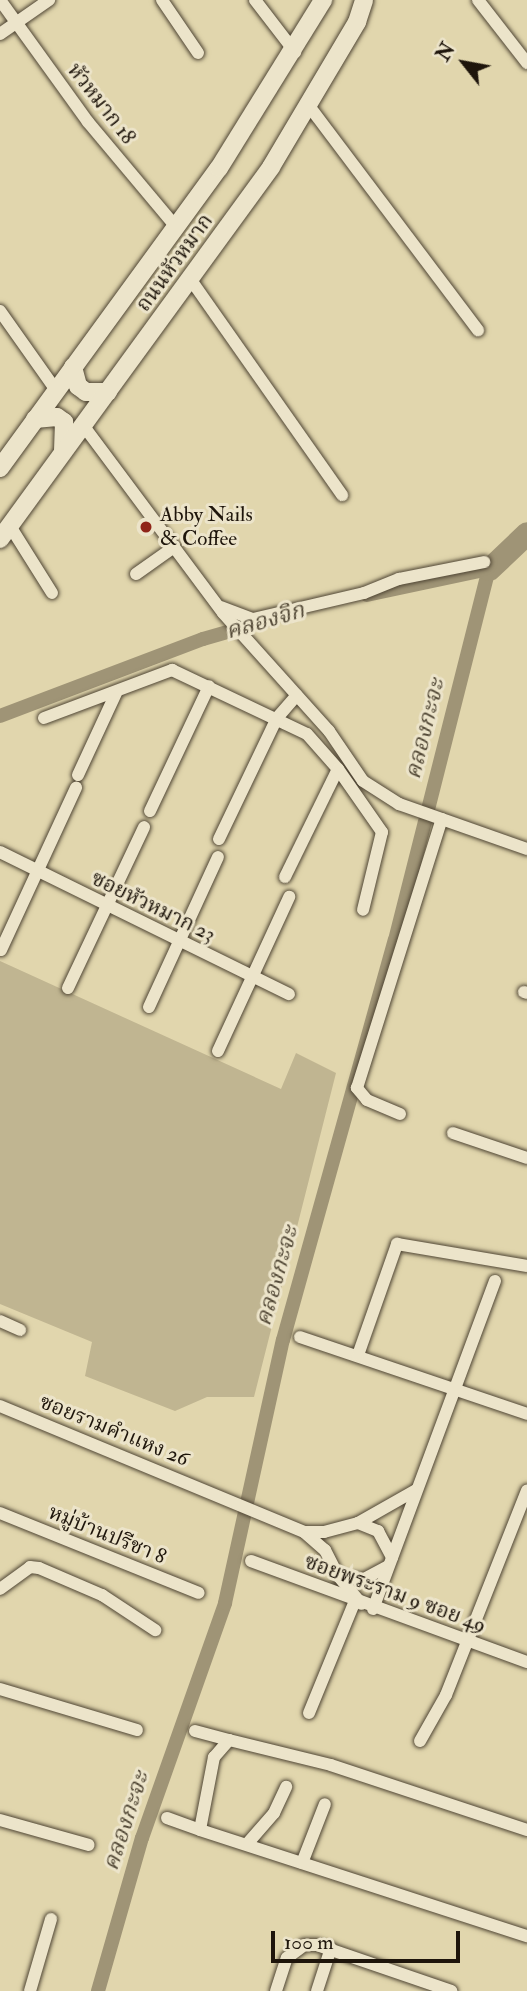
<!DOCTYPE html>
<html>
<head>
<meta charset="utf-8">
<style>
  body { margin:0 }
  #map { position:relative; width:527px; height:1991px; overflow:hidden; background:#e1d6ad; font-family:"IM FELL Double Pica","Noto Serif Thai",serif }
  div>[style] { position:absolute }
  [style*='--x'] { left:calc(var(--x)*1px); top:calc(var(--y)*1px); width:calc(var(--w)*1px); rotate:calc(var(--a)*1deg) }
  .green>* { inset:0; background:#c0b591 }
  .canal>* { height:14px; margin:-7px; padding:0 7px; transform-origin:7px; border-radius:7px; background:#9f9476 }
  .river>* { height:23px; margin:-11.5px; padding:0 11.5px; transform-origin:11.5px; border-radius:11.5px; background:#9f9476 }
  .roads { filter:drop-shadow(0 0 2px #4f4534) drop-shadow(0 0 2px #4f4534) }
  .minor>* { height:12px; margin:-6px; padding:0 6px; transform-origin:6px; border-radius:6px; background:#ece4ca }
  .secondary>* { height:18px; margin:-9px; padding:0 9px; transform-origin:9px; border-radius:9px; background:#ece4ca }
  .dots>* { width:19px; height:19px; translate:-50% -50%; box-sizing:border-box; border:4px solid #ece4ca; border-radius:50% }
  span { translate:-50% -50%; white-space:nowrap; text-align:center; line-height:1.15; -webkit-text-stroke:6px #ece4ca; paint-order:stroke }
  .street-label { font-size:21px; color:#1e150b }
  .poi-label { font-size:21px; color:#1e150b }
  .left { translate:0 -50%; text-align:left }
  .water-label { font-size:23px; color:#524836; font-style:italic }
  .north { position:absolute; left:429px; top:28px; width:70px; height:70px; -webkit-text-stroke:5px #ece4ca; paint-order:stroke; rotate:301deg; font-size:19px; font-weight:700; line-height:28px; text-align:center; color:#1e150b }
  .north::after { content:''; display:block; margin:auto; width:24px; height:32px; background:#1e150b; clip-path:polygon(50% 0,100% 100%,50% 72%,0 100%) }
  .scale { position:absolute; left:271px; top:1931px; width:189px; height:32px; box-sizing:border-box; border:4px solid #1e150b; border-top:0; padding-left:9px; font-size:21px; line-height:24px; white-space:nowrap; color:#1e150b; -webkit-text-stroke:5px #ece4ca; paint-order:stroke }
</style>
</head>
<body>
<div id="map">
  <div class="green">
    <div style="clip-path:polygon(0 961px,281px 1089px,296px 1053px,336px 1073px,254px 1397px,207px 1397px,175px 1411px,85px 1376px,92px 1342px,0 1304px)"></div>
  </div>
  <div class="canal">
    <div style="--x:0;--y:716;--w:217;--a:-20.8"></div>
    <div style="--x:203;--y:639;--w:69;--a:-16.1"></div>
    <div style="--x:98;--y:1991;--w:159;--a:-74"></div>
    <div style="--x:142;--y:1838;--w:249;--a:-70.5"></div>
    <div style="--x:225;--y:1603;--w:269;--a:-77.6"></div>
    <div style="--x:283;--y:1340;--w:415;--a:-74.4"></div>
    <div style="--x:395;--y:940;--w:383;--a:-75.8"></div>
    <div style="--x:489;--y:569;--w:125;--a:168"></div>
  </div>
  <div class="river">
    <div style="--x:489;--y:569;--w:52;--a:-43.5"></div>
  </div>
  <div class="roads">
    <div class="minor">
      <div style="--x:0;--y:0;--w:150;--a:54.2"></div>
      <div style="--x:88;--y:122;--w:138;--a:50"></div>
      <div style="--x:162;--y:0;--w:64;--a:55.8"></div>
      <div style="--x:255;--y:0;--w:66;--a:52.4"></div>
      <div style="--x:478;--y:0;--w:80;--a:52.1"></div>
      <div style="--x:0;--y:34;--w:60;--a:-34.8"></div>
      <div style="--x:309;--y:106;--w:281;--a:53"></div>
      <div style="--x:191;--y:280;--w:263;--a:54.9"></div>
      <div style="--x:0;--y:311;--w:97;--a:54.7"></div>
      <div style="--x:83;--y:425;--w:234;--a:53.3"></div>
      <div style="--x:223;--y:613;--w:159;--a:48.1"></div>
      <div style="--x:329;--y:731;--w:60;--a:55.8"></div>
      <div style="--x:363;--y:781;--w:43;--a:32.6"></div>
      <div style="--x:399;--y:804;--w:136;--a:19.4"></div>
      <div style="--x:10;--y:526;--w:79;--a:57.9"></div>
      <div style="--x:136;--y:574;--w:47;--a:-35.4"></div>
      <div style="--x:221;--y:607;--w:34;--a:21"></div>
      <div style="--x:253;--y:619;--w:114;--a:-13.2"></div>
      <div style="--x:364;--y:593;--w:38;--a:-22"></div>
      <div style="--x:399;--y:579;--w:87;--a:-11.3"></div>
      <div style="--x:44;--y:718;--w:137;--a:-20.6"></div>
      <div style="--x:172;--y:670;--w:149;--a:25.4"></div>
      <div style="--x:307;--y:734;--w:47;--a:48.5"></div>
      <div style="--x:338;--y:769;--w:77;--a:55.1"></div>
      <div style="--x:382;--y:832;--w:80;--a:103.7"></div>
      <div style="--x:78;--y:775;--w:90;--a:-65.1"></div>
      <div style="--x:150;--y:811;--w:138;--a:-64.7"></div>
      <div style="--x:219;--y:839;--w:134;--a:-64.4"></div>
      <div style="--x:277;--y:718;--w:30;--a:-49"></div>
      <div style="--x:0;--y:852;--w:322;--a:26.2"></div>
      <div style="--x:285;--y:877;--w:120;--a:-63.9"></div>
      <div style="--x:1;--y:950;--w:179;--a:-65.2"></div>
      <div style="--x:68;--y:988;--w:178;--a:-64.7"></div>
      <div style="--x:524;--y:992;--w:3;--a:18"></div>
      <div style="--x:149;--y:1007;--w:165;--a:-65.3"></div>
      <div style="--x:218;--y:1051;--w:170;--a:-65.2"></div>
      <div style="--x:400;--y:1114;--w:36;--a:-157"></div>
      <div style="--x:367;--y:1100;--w:16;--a:-130"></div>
      <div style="--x:357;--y:1088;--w:282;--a:-72.5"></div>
      <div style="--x:453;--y:1133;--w:78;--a:18.7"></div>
      <div style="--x:0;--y:1321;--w:22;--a:24"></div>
      <div style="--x:300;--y:1337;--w:240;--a:18.7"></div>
      <div style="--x:358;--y:1355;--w:118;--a:-70.6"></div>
      <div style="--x:397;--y:1244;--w:132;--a:9.6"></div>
      <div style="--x:0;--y:1406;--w:329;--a:22.5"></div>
      <div style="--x:304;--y:1532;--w:28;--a:41"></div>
      <div style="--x:325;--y:1550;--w:30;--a:63"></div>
      <div style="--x:339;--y:1577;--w:35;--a:50"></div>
      <div style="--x:0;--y:1513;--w:214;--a:21.9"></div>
      <div style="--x:358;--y:1523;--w:22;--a:22"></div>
      <div style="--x:378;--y:1531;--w:30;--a:62"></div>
      <div style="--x:305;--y:1532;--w:19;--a:0"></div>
      <div style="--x:324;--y:1532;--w:35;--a:-15"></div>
      <div style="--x:358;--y:1523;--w:67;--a:-29.6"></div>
      <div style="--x:251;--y:1561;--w:294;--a:20.1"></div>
      <div style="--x:339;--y:1577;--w:25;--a:5"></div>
      <div style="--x:364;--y:1579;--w:27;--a:-28"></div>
      <div style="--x:0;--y:1589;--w:37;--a:-36"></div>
      <div style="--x:30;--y:1567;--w:9;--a:6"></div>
      <div style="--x:39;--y:1568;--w:69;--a:23.2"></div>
      <div style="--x:102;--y:1595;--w:64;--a:33.4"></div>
      <div style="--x:373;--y:1609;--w:350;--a:-69.6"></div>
      <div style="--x:0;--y:1689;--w:143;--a:16.7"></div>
      <div style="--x:309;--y:1713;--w:121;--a:-67.7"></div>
      <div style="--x:195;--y:1731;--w:35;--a:15"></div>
      <div style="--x:420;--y:1741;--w:53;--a:-60.5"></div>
      <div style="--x:446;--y:1695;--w:220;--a:-68.4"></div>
      <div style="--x:167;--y:1818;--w:35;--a:20"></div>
      <div style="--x:0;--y:1820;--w:92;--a:15.7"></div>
      <div style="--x:527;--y:1830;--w:206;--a:-161.7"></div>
      <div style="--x:331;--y:1765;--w:105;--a:-166.2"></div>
      <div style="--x:229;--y:1740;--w:23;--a:131"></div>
      <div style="--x:214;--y:1757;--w:74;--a:100.9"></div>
      <div style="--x:200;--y:1830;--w:344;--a:18"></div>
      <div style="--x:247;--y:1844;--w:41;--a:-48.9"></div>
      <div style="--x:274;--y:1813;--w:29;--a:-65"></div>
      <div style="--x:302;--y:1863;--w:63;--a:-68.7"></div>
      <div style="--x:30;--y:1991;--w:75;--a:-73.7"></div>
      <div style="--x:276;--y:1991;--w:35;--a:-72"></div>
      <div style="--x:287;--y:1958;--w:21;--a:-37"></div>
      <div style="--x:304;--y:1945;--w:13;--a:0"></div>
      <div style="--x:317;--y:1945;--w:142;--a:18.9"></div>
      <div style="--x:317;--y:1991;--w:45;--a:-72"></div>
    </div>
    <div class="secondary">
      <div style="--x:73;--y:367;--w:20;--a:75"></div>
      <div style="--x:78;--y:386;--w:10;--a:37"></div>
      <div style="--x:86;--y:392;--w:22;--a:0"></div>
      <div style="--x:35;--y:419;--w:22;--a:-5"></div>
      <div style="--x:57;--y:417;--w:9;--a:36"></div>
      <div style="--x:64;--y:422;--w:29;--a:92"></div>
      <div style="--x:0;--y:468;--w:371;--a:-53.9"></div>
      <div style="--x:219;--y:168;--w:198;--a:-58.2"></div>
      <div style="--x:0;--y:539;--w:460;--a:-53.9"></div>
      <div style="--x:271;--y:167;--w:169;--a:-59.3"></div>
      <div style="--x:357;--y:22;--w:23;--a:-72"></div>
    </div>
  </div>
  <div class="dots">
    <div style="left:146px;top:527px;background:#8f2418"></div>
  </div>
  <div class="street-label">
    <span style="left:101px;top:104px;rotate:52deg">หัวหมาก 18</span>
    <span style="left:175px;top:263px;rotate:-54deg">ถนนหัวหมาก</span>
    <span style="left:153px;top:907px;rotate:26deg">ซอยหัวหมาก 23</span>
    <span style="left:114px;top:1431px;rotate:22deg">ซอยรามคำแหง 26</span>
    <span style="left:107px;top:1535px;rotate:22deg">หมู่บ้านปรีชา 8</span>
    <span style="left:395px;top:1594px;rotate:20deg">ซอยพระราม 9 ซอย 49</span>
  </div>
  <div class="poi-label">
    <span class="left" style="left:160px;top:527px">Abby Nails<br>&amp; Coffee</span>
  </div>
  <div class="water-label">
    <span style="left:265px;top:621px;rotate:-16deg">คลองจิก</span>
    <span style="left:425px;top:729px;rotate:-76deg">คลองกะจะ</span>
    <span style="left:277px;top:1276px;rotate:-74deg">คลองกะจะ</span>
    <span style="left:126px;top:1821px;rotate:-72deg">คลองกะจะ</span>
  </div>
  <div class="north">N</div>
  <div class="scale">100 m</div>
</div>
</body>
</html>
